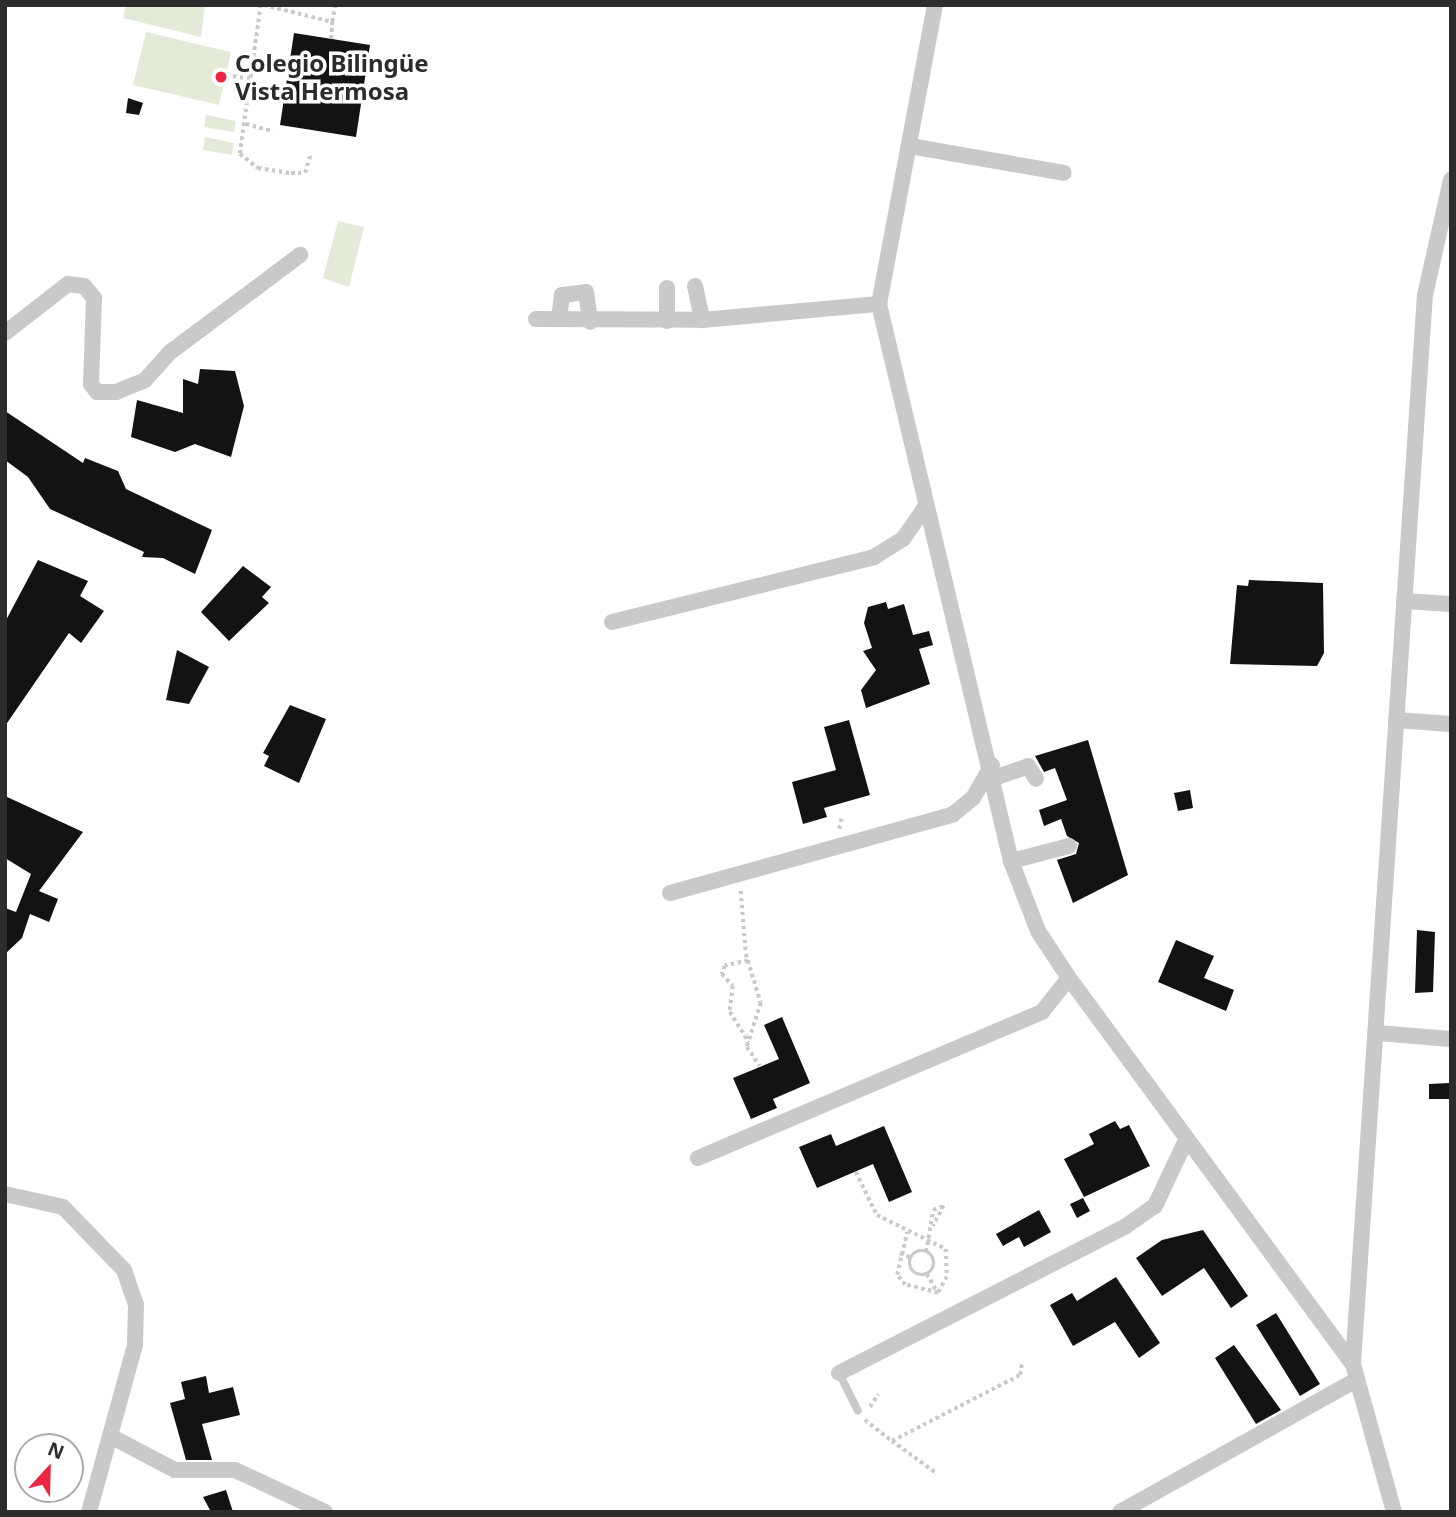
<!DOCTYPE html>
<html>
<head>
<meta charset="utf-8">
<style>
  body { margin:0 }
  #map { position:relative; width:1456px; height:1517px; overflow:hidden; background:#fff; font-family:"Noto Sans",sans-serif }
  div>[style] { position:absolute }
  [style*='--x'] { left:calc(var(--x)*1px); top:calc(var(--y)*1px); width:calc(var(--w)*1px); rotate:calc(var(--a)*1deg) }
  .green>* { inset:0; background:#e3ebd8 }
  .building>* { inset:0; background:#131313 }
  .path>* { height:3.5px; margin-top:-1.75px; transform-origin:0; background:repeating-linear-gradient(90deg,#c9c9c9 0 3.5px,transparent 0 7px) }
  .path>.ring { margin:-1.75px; padding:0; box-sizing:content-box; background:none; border:3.5px solid #c9c9c9; border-radius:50% }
  .service>* { height:8px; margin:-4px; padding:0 4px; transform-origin:4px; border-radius:4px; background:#c9c9c9 }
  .minor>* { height:16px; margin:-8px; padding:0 8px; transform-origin:8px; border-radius:8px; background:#c9c9c9 }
  .dots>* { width:19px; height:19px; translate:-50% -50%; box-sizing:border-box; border:4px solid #fff; border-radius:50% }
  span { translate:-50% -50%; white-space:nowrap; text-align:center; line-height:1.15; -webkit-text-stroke:7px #fff; paint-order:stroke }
  .poi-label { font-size:24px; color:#2c2c2c; font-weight:700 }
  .left { translate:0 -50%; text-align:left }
  .frame { position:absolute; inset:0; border:7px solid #2c2c2c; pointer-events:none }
  .north { position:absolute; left:14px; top:1433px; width:70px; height:70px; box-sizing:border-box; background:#fff; border:2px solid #ababab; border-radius:50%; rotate:22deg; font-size:19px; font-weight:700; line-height:28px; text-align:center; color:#2c2c2c }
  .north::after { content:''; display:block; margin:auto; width:24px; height:32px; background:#eb2641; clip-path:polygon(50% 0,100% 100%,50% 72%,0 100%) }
</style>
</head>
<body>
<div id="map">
  <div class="green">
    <div style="clip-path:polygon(126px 5px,205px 5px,201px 37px,123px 18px)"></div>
    <div style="clip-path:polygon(146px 32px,231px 52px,219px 105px,133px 85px)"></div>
    <div style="clip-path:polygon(206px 115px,236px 121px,234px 132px,204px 127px)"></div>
    <div style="clip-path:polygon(205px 137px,234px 143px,232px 155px,203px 150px)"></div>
    <div style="clip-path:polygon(338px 221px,364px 227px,349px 287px,323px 278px)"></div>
  </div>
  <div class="building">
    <div style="clip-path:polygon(294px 33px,370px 45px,356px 137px,280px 125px)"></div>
    <div style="clip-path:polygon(128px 98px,143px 103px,139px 115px,126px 113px)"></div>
    <div style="clip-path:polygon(200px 369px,235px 371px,244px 406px,231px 457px,195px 444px,175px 452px,131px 437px,137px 400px,183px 413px,183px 379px,198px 384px)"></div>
    <div style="clip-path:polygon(5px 411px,83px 463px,85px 458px,118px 471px,126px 489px,212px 530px,195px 574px,163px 558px,142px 557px,144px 552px,50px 509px,28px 477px,5px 460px)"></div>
    <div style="clip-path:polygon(38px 560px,88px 581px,80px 596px,104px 611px,81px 643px,69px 633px,5px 726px,5px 622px)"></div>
    <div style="clip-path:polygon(243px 566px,271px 587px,262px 597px,269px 603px,229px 641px,201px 612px)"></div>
    <div style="clip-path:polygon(1249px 580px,1323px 583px,1324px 653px,1317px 666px,1230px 664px,1237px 585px,1248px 586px)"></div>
    <div style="clip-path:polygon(886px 602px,888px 609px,904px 604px,913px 635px,929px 631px,933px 645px,919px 649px,930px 684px,866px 708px,861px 690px,876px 670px,863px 651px,872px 648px,864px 623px,868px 607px)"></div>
    <div style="clip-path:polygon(177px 650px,209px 667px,189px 704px,166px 700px)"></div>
    <div style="clip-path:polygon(290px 705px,326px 719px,299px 783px,264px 766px,269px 756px,263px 753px)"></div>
    <div style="clip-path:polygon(849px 720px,870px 795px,824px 808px,827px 817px,803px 824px,792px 782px,836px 770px,824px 727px)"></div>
    <div style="clip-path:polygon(1088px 740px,1128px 875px,1073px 903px,1057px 860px,1076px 854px,1079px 843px,1067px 836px,1061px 819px,1044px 826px,1039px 810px,1067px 800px,1055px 768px,1044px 772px,1035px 756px)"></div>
    <div style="clip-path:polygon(1190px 790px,1193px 808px,1178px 811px,1174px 793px)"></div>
    <div style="clip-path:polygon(5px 796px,83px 832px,39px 891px,58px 899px,49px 922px,30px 914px,22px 938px,5px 954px,5px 908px,16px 912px,31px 874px,5px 858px)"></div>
    <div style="clip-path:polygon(1417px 930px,1435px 932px,1433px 992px,1415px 993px)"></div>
    <div style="clip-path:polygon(1176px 940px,1214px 956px,1204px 978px,1234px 990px,1226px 1011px,1158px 982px)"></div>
    <div style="clip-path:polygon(782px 1017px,810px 1083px,773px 1099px,777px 1108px,751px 1119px,733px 1078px,779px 1059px,764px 1025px)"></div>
    <div style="clip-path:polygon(1449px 1083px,1450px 1099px,1429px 1099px,1429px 1084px)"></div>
    <div style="clip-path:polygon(1115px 1121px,1120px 1129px,1129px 1125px,1150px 1166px,1084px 1197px,1064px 1159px,1094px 1144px,1089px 1134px)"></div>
    <div style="clip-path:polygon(884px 1126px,912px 1192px,889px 1202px,873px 1164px,817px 1188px,799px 1147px,831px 1134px,836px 1146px)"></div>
    <div style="clip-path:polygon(1083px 1198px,1090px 1211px,1077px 1218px,1070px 1204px)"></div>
    <div style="clip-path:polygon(1039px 1210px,1051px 1232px,1024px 1247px,1019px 1237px,1003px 1246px,996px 1234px)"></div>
    <div style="clip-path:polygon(1203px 1230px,1248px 1296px,1231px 1308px,1204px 1268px,1162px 1296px,1136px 1258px,1162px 1240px)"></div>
    <div style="clip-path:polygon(1116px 1277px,1160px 1343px,1139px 1358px,1115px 1322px,1073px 1346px,1050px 1305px,1072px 1293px,1077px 1301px)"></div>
    <div style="clip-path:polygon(1276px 1313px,1320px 1384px,1300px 1396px,1256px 1325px)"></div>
    <div style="clip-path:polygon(1234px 1345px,1281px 1410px,1256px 1424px,1215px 1358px)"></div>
    <div style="clip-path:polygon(206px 1376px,209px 1393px,233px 1387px,240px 1415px,202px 1424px,212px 1460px,186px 1460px,170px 1403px,185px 1399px,181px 1382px)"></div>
    <div style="clip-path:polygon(226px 1490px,233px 1512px,211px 1512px,203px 1497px)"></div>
  </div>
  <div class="path">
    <div style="--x:261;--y:5;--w:150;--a:98"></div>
    <div style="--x:240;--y:154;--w:23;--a:38"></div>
    <div style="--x:258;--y:168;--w:33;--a:9"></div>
    <div style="--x:291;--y:173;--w:14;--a:0"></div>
    <div style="--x:305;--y:173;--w:19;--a:-74"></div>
    <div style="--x:264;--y:5;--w:70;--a:14"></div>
    <div style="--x:332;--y:22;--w:16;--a:-79"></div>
    <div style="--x:331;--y:39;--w:17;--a:-87"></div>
    <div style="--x:226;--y:75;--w:26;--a:9"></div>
    <div style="--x:246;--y:124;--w:28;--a:15"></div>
    <div style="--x:839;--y:829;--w:13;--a:-77"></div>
    <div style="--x:741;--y:891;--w:63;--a:85.5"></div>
    <div style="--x:746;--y:954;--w:51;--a:73"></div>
    <div style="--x:761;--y:1003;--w:46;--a:107.7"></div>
    <div style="--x:747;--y:1047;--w:23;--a:56"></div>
    <div style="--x:748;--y:961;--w:24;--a:168"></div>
    <div style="--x:725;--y:966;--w:9;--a:111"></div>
    <div style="--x:722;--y:974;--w:16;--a:47"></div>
    <div style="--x:733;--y:986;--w:26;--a:97"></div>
    <div style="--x:730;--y:1012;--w:36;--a:58"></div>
    <div style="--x:856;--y:1172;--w:48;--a:64"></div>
    <div style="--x:877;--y:1215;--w:77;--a:26.2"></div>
    <div style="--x:946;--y:1249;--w:28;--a:88"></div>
    <div style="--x:947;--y:1277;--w:18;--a:119"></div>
    <div style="--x:938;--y:1293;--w:34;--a:-166"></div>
    <div style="--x:905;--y:1285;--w:13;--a:-129"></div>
    <div style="--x:897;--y:1275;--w:44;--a:-76.9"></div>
    <div class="ring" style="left:910px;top:1251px;width:20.5px;height:20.5px"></div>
    <div style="--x:926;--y:1252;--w:43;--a:-80.5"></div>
    <div style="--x:933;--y:1210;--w:12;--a:-20"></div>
    <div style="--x:944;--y:1206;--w:23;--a:119"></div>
    <div style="--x:900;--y:1253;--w:12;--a:24"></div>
    <div style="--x:927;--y:1274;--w:22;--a:60"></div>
    <div style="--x:870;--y:1407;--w:15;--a:-58"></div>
    <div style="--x:865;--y:1420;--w:34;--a:38"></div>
    <div style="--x:892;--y:1441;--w:144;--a:-27.3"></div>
    <div style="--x:1020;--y:1375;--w:12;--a:-81"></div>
    <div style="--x:892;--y:1441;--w:54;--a:36"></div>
  </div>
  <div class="service">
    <div style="--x:839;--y:1373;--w:42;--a:63.4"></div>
  </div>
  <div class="minor">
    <div style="--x:935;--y:5;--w:304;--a:100.6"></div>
    <div style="--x:879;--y:304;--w:572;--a:76.67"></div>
    <div style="--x:1011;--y:861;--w:75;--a:68.9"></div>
    <div style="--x:1038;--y:931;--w:56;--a:56.6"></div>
    <div style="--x:1069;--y:978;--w:479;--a:53.7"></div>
    <div style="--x:910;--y:146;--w:156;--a:9.9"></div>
    <div style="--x:695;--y:286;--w:35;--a:78"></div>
    <div style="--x:667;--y:288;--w:33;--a:90"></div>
    <div style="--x:536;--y:319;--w:166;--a:0.3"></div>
    <div style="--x:702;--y:320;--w:178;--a:-5.2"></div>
    <div style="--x:559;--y:319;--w:24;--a:-83"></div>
    <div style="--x:562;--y:295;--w:24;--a:-7"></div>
    <div style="--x:586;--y:292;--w:30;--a:82"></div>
    <div style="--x:5;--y:333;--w:80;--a:-37.9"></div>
    <div style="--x:68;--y:284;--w:16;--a:7"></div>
    <div style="--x:84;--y:286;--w:16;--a:50"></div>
    <div style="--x:94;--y:298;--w:86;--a:92"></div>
    <div style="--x:91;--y:384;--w:10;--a:53"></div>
    <div style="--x:97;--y:392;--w:19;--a:0"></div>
    <div style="--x:116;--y:392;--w:31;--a:-22"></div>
    <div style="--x:145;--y:380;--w:36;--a:-48"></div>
    <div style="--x:169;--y:353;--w:164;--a:-36.8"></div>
    <div style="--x:1404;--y:601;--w:47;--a:3.7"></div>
    <div style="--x:612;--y:622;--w:270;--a:-13.9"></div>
    <div style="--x:874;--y:557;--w:34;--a:-32"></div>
    <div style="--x:903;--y:539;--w:40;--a:-55.1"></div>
    <div style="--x:1396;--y:720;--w:55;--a:4.2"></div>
    <div style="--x:994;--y:778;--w:36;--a:-19"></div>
    <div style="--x:1028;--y:766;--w:15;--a:58"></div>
    <div style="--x:1011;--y:861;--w:60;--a:-14.5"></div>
    <div style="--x:670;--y:893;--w:293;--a:-15.5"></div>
    <div style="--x:952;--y:815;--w:27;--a:-39"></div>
    <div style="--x:973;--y:798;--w:38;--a:-60"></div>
    <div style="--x:1378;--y:1033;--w:73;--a:4.7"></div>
    <div style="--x:698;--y:1158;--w:374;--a:-23"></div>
    <div style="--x:1042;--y:1012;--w:43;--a:-51.5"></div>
    <div style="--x:5;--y:1194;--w:59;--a:12.6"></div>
    <div style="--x:63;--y:1207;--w:88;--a:45.9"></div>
    <div style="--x:124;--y:1270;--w:36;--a:71"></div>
    <div style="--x:136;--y:1304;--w:41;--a:91.4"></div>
    <div style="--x:135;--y:1345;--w:173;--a:105.4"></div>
    <div style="--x:839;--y:1373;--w:322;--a:-27.1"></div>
    <div style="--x:1126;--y:1226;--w:35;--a:-35"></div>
    <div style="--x:1155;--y:1206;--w:73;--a:-64.8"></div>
    <div style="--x:114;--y:1438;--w:69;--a:27.7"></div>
    <div style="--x:175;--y:1470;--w:60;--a:0"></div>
    <div style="--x:235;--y:1470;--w:99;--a:25"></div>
    <div style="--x:1120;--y:1512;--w:270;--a:-29.2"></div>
    <div style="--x:1394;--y:1512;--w:154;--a:-105.5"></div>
    <div style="--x:1353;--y:1364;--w:1071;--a:-86.15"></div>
    <div style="--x:1425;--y:295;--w:118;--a:-77.3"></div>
  </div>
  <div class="dots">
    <div style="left:221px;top:77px;background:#eb2641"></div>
  </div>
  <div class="poi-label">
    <span class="left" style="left:235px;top:77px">Colegio Bilingüe<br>Vista Hermosa</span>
  </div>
  <div class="frame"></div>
  <div class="north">N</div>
</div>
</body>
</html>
